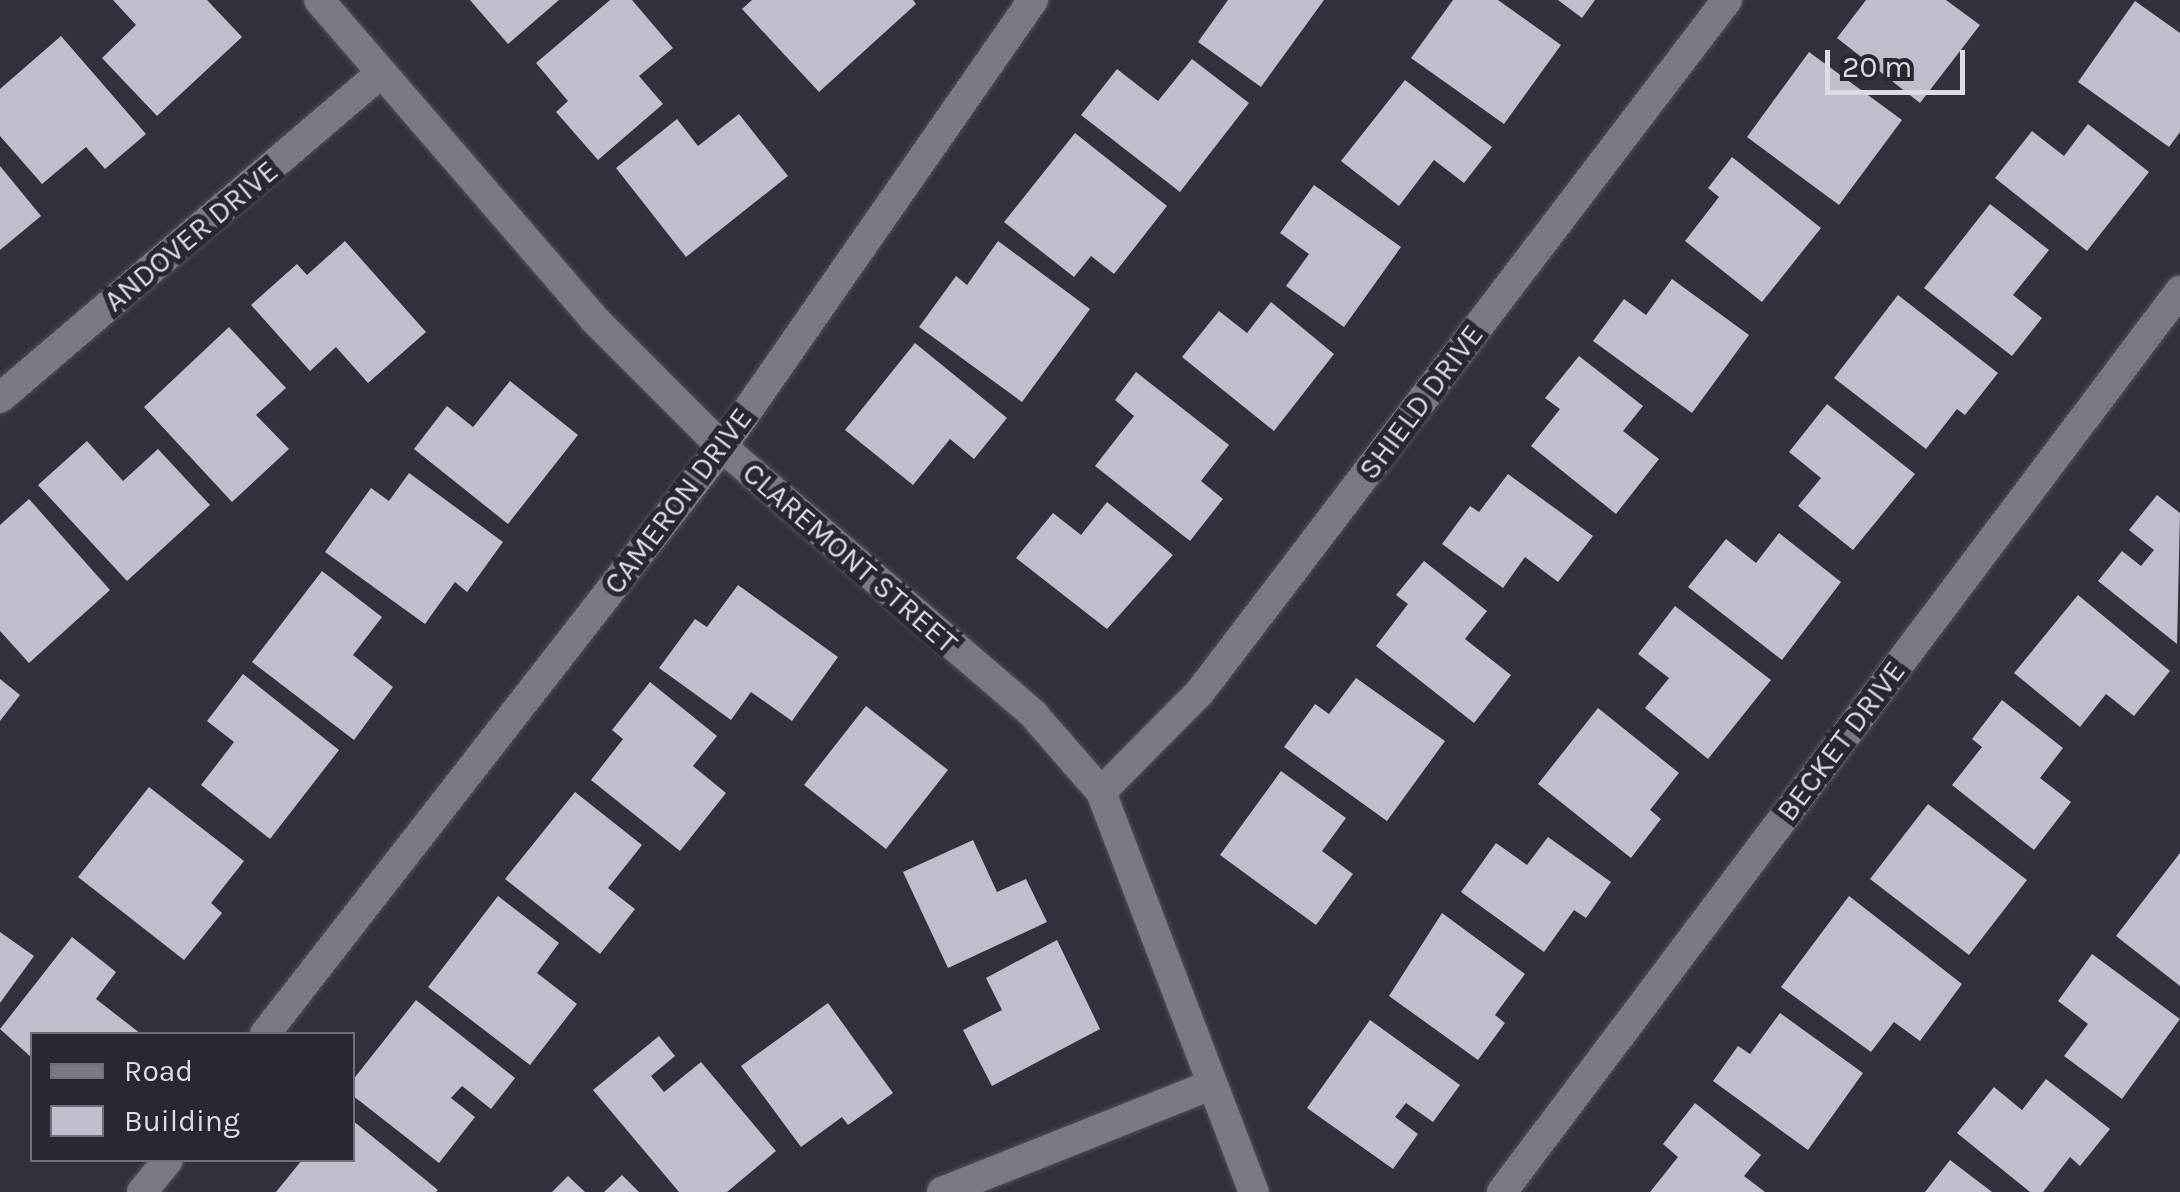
<!DOCTYPE html>
<html>
<head>
<meta charset="utf-8">
<style>
  body { margin:0 }
  #map { position:relative; width:2180px; height:1192px; overflow:hidden; background:#31323d; font-family:Karla,sans-serif }
  div>[style] { position:absolute }
  [style*='--x'] { left:calc(var(--x)*1px); top:calc(var(--y)*1px); width:calc(var(--w)*1px); rotate:calc(var(--a)*1deg) }
  .building>* { inset:0; background:#bebecd }
  .roads { filter:drop-shadow(0 0 2px #50515a) drop-shadow(0 0 2px #50515a) }
  .street>* { height:30px; margin:-15px; padding:0 15px; transform-origin:15px; border-radius:15px; background:#7a7a87 }
  span { translate:-50% -50%; white-space:nowrap; text-align:center; line-height:1.15; -webkit-text-stroke:10px #282833; paint-order:stroke }
  .street-label { font-size:30px; color:#dcdde4 }
  .legend { position:absolute; left:30px; top:1032px; width:325px; height:130px; box-sizing:border-box; background:#282833; border:2px solid #70707a; margin:0; padding:12px 18px; list-style:none; font-size:30px; color:#dcdde4 }
  .legend li { display:flex; align-items:center; gap:20px; height:50px }
  .legend b { width:50px; border:2px solid #70707a }
  .scale { position:absolute; left:1825px; top:50px; width:140px; height:45px; box-sizing:border-box; border:5px solid #dcdde4; border-top:0; padding-left:12px; font-size:30px; line-height:35px; white-space:nowrap; color:#dcdde4; -webkit-text-stroke:8px #282833; paint-order:stroke }
</style>
</head>
<body>
<div id="map">
  <div class="building">
    <div style="clip-path:polygon(113px 0,207px 0,242px 37px,157px 116px,102px 58px,136px 25px)"></div>
    <div style="clip-path:polygon(470px 0,559px 0,508px 44px)"></div>
    <div style="clip-path:polygon(610px 0,632px 0,673px 48px,639px 76px,663px 104px,598px 160px,556px 112px,568px 101px,536px 63px)"></div>
    <div style="clip-path:polygon(752px 0,913px 0,916px 4px,819px 92px,742px 9px)"></div>
    <div style="clip-path:polygon(1228px 0,1324px 0,1261px 87px,1198px 42px)"></div>
    <div style="clip-path:polygon(1453px 0,1498px 0,1561px 45px,1504px 124px,1411px 58px)"></div>
    <div style="clip-path:polygon(1558px 0,1595px 0,1582px 18px)"></div>
    <div style="clip-path:polygon(1866px 0,1946px 0,1980px 25px,1920px 103px,1837px 38px)"></div>
    <div style="clip-path:polygon(2135px 1px,2180px 33px,2180px 132px,2169px 147px,2078px 82px)"></div>
    <div style="clip-path:polygon(61px 36px,146px 134px,105px 169px,86px 147px,42px 184px,0 136px,0 89px)"></div>
    <div style="clip-path:polygon(1809px 52px,1902px 120px,1839px 205px,1747px 137px)"></div>
    <div style="clip-path:polygon(1192px 59px,1249px 103px,1180px 192px,1081px 115px,1117px 69px,1158px 101px)"></div>
    <div style="clip-path:polygon(1405px 80px,1492px 147px,1464px 183px,1434px 160px,1399px 206px,1341px 161px)"></div>
    <div style="clip-path:polygon(739px 114px,788px 176px,686px 257px,616px 168px,677px 119px,698px 146px)"></div>
    <div style="clip-path:polygon(2088px 124px,2149px 172px,2087px 251px,1995px 178px,2032px 131px,2064px 156px)"></div>
    <div style="clip-path:polygon(1075px 133px,1167px 206px,1114px 274px,1091px 256px,1074px 277px,1004px 222px)"></div>
    <div style="clip-path:polygon(1732px 157px,1821px 228px,1762px 302px,1685px 241px,1719px 197px,1708px 188px)"></div>
    <div style="clip-path:polygon(0 166px,41px 216px,0 250px)"></div>
    <div style="clip-path:polygon(1314px 185px,1401px 247px,1344px 327px,1286px 286px,1309px 254px,1280px 233px)"></div>
    <div style="clip-path:polygon(1990px 204px,2049px 250px,2013px 295px,2042px 318px,2012px 356px,1924px 288px)"></div>
    <div style="clip-path:polygon(345px 241px,426px 332px,368px 383px,336px 347px,310px 371px,251px 305px,297px 264px,307px 275px)"></div>
    <div style="clip-path:polygon(998px 241px,1090px 309px,1022px 402px,919px 327px,956px 276px,967px 285px)"></div>
    <div style="clip-path:polygon(1672px 279px,1749px 335px,1692px 413px,1593px 341px,1624px 299px,1646px 315px)"></div>
    <div style="clip-path:polygon(1898px 295px,1998px 373px,1965px 415px,1957px 409px,1926px 449px,1834px 378px)"></div>
    <div style="clip-path:polygon(1271px 302px,1334px 354px,1274px 431px,1182px 357px,1219px 311px,1247px 333px)"></div>
    <div style="clip-path:polygon(229px 327px,286px 388px,256px 415px,289px 449px,232px 502px,144px 407px)"></div>
    <div style="clip-path:polygon(915px 343px,1007px 418px,974px 459px,950px 439px,913px 485px,845px 430px)"></div>
    <div style="clip-path:polygon(1579px 356px,1643px 406px,1623px 431px,1659px 459px,1616px 514px,1531px 446px,1560px 409px,1545px 398px)"></div>
    <div style="clip-path:polygon(1136px 372px,1229px 445px,1201px 481px,1223px 499px,1190px 541px,1095px 466px,1134px 416px,1115px 400px)"></div>
    <div style="clip-path:polygon(510px 381px,578px 435px,508px 524px,414px 449px,447px 406px,473px 427px)"></div>
    <div style="clip-path:polygon(1827px 404px,1915px 474px,1853px 550px,1798px 506px,1821px 478px,1789px 452px)"></div>
    <div style="clip-path:polygon(87px 441px,123px 481px,158px 449px,210px 505px,127px 581px,38px 485px)"></div>
    <div style="clip-path:polygon(409px 473px,503px 542px,467px 592px,455px 582px,425px 624px,325px 552px,371px 488px,389px 501px)"></div>
    <div style="clip-path:polygon(1508px 474px,1593px 536px,1558px 582px,1525px 557px,1503px 588px,1442px 544px,1470px 506px,1479px 512px)"></div>
    <div style="clip-path:polygon(2157px 495px,2180px 513px,2177px 644px,2098px 581px,2122px 551px,2141px 566px,2154px 550px,2129px 530px)"></div>
    <div style="clip-path:polygon(29px 499px,110px 590px,29px 663px,0 631px,0 525px)"></div>
    <div style="clip-path:polygon(1107px 502px,1173px 555px,1107px 629px,1016px 558px,1053px 513px,1081px 535px)"></div>
    <div style="clip-path:polygon(1779px 533px,1841px 582px,1782px 660px,1688px 587px,1726px 539px,1756px 563px)"></div>
    <div style="clip-path:polygon(1424px 561px,1487px 611px,1465px 639px,1511px 675px,1474px 723px,1376px 646px,1408px 604px,1396px 595px)"></div>
    <div style="clip-path:polygon(322px 571px,382px 617px,353px 655px,393px 687px,354px 740px,252px 662px)"></div>
    <div style="clip-path:polygon(738px 585px,838px 657px,792px 721px,751px 692px,731px 720px,659px 668px,695px 619px,707px 627px)"></div>
    <div style="clip-path:polygon(2078px 595px,2170px 671px,2134px 716px,2106px 694px,2080px 727px,2014px 673px)"></div>
    <div style="clip-path:polygon(1675px 606px,1771px 680px,1708px 759px,1645px 708px,1669px 678px,1638px 654px)"></div>
    <div style="clip-path:polygon(243px 674px,339px 750px,270px 839px,201px 785px,234px 742px,207px 721px)"></div>
    <div style="clip-path:polygon(1356px 678px,1445px 741px,1387px 821px,1284px 747px,1315px 704px,1329px 714px)"></div>
    <div style="clip-path:polygon(0 679px,20px 695px,0 721px)"></div>
    <div style="clip-path:polygon(650px 682px,717px 736px,693px 766px,726px 793px,680px 851px,591px 780px,623px 739px,612px 730px)"></div>
    <div style="clip-path:polygon(2002px 700px,2063px 748px,2040px 778px,2071px 802px,2034px 850px,1952px 785px,1982px 747px,1972px 739px)"></div>
    <div style="clip-path:polygon(866px 706px,948px 770px,886px 849px,804px 785px)"></div>
    <div style="clip-path:polygon(1598px 708px,1679px 773px,1650px 810px,1661px 819px,1631px 858px,1538px 784px)"></div>
    <div style="clip-path:polygon(1281px 771px,1346px 818px,1322px 851px,1353px 874px,1316px 925px,1220px 855px)"></div>
    <div style="clip-path:polygon(149px 787px,244px 861px,211px 903px,222px 913px,184px 960px,78px 877px)"></div>
    <div style="clip-path:polygon(575px 792px,642px 845px,608px 888px,635px 909px,600px 954px,505px 879px)"></div>
    <div style="clip-path:polygon(1928px 804px,2027px 880px,1969px 955px,1870px 879px)"></div>
    <div style="clip-path:polygon(1548px 837px,1611px 882px,1586px 918px,1574px 910px,1544px 952px,1461px 892px,1496px 843px,1527px 865px)"></div>
    <div style="clip-path:polygon(973px 840px,997px 892px,1026px 879px,1047px 922px,948px 968px,903px 872px)"></div>
    <div style="clip-path:polygon(2180px 853px,2180px 986px,2116px 936px)"></div>
    <div style="clip-path:polygon(498px 896px,559px 943px,537px 973px,577px 1004px,530px 1065px,428px 987px)"></div>
    <div style="clip-path:polygon(1849px 896px,1962px 984px,1920px 1041px,1894px 1022px,1871px 1052px,1781px 987px)"></div>
    <div style="clip-path:polygon(1442px 913px,1525px 974px,1495px 1015px,1505px 1023px,1478px 1060px,1389px 996px)"></div>
    <div style="clip-path:polygon(0 932px,34px 956px,0 1003px)"></div>
    <div style="clip-path:polygon(72px 937px,116px 972px,96px 999px,141px 1034px,32px 1034px,32px 1058px,0 1029px)"></div>
    <div style="clip-path:polygon(1057px 940px,1100px 1029px,992px 1086px,963px 1030px,1002px 1010px,986px 978px)"></div>
    <div style="clip-path:polygon(2092px 954px,2180px 1019px,2122px 1099px,2064px 1056px,2088px 1024px,2058px 1001px)"></div>
    <div style="clip-path:polygon(416px 1000px,515px 1078px,491px 1109px,462px 1086px,451px 1098px,475px 1117px,439px 1163px,352px 1095px,352px 1081px)"></div>
    <div style="clip-path:polygon(828px 1003px,893px 1093px,848px 1125px,842px 1117px,801px 1147px,741px 1066px)"></div>
    <div style="clip-path:polygon(1780px 1013px,1863px 1073px,1808px 1150px,1713px 1081px,1738px 1046px,1750px 1054px)"></div>
    <div style="clip-path:polygon(1370px 1020px,1460px 1085px,1433px 1122px,1406px 1103px,1395px 1117px,1418px 1134px,1393px 1169px,1307px 1108px)"></div>
    <div style="clip-path:polygon(659px 1036px,675px 1056px,651px 1076px,664px 1092px,701px 1062px,776px 1151px,727px 1192px,679px 1192px,593px 1090px)"></div>
    <div style="clip-path:polygon(2046px 1079px,2110px 1129px,2080px 1166px,2070px 1157px,2043px 1192px,2030px 1192px,1957px 1133px,1994px 1087px,2022px 1110px)"></div>
    <div style="clip-path:polygon(1695px 1103px,1761px 1155px,1744px 1176px,1765px 1192px,1650px 1192px,1678px 1157px,1663px 1144px)"></div>
    <div style="clip-path:polygon(352px 1120px,438px 1190px,436px 1192px,276px 1192px,302px 1160px,352px 1160px)"></div>
    <div style="clip-path:polygon(1950px 1160px,1992px 1192px,1925px 1192px)"></div>
    <div style="clip-path:polygon(622px 1175px,639px 1192px,604px 1192px)"></div>
    <div style="clip-path:polygon(568px 1176px,585px 1192px,552px 1192px)"></div>
  </div>
  <div class="roads">
    <div class="street">
      <div style="--x:319;--y:0;--w:421;--a:49.2"></div>
      <div style="--x:594;--y:319;--w:181;--a:45"></div>
      <div style="--x:722;--y:447;--w:410;--a:40.6"></div>
      <div style="--x:1033;--y:714;--w:103;--a:48.9"></div>
      <div style="--x:1101;--y:792;--w:428;--a:69.1"></div>
      <div style="--x:0;--y:398;--w:501;--a:-40.46"></div>
      <div style="--x:1101;--y:792;--w:141;--a:-45.3"></div>
      <div style="--x:1200;--y:692;--w:870;--a:-52.71"></div>
      <div style="--x:265;--y:1034;--w:744;--a:-52.1"></div>
      <div style="--x:722;--y:447;--w:545;--a:-55.17"></div>
      <div style="--x:142;--y:1192;--w:41;--a:-50.9"></div>
      <div style="--x:942;--y:1192;--w:287;--a:-21.7"></div>
      <div style="--x:1502;--y:1192;--w:1128;--a:-53.04"></div>
    </div>
  </div>
  <div class="street-label">
    <span style="left:191px;top:236px;rotate:-40deg">ANDOVER DRIVE</span>
    <span style="left:1421px;top:402px;rotate:-53deg">SHIELD DRIVE</span>
    <span style="left:678px;top:501px;rotate:-53deg">CAMERON DRIVE</span>
    <span style="left:850px;top:558px;rotate:41deg">CLAREMONT STREET</span>
    <span style="left:1841px;top:741px;rotate:-53deg">BECKET DRIVE</span>
  </div>
  <ul class="legend">
  <li><b style="height:12px;background:#7a7a87"></b>Road</li>
  <li><b style="height:28px;background:#bebecd"></b>Building</li>
  </ul>
  <div class="scale">20 m</div>
</div>
</body>
</html>
